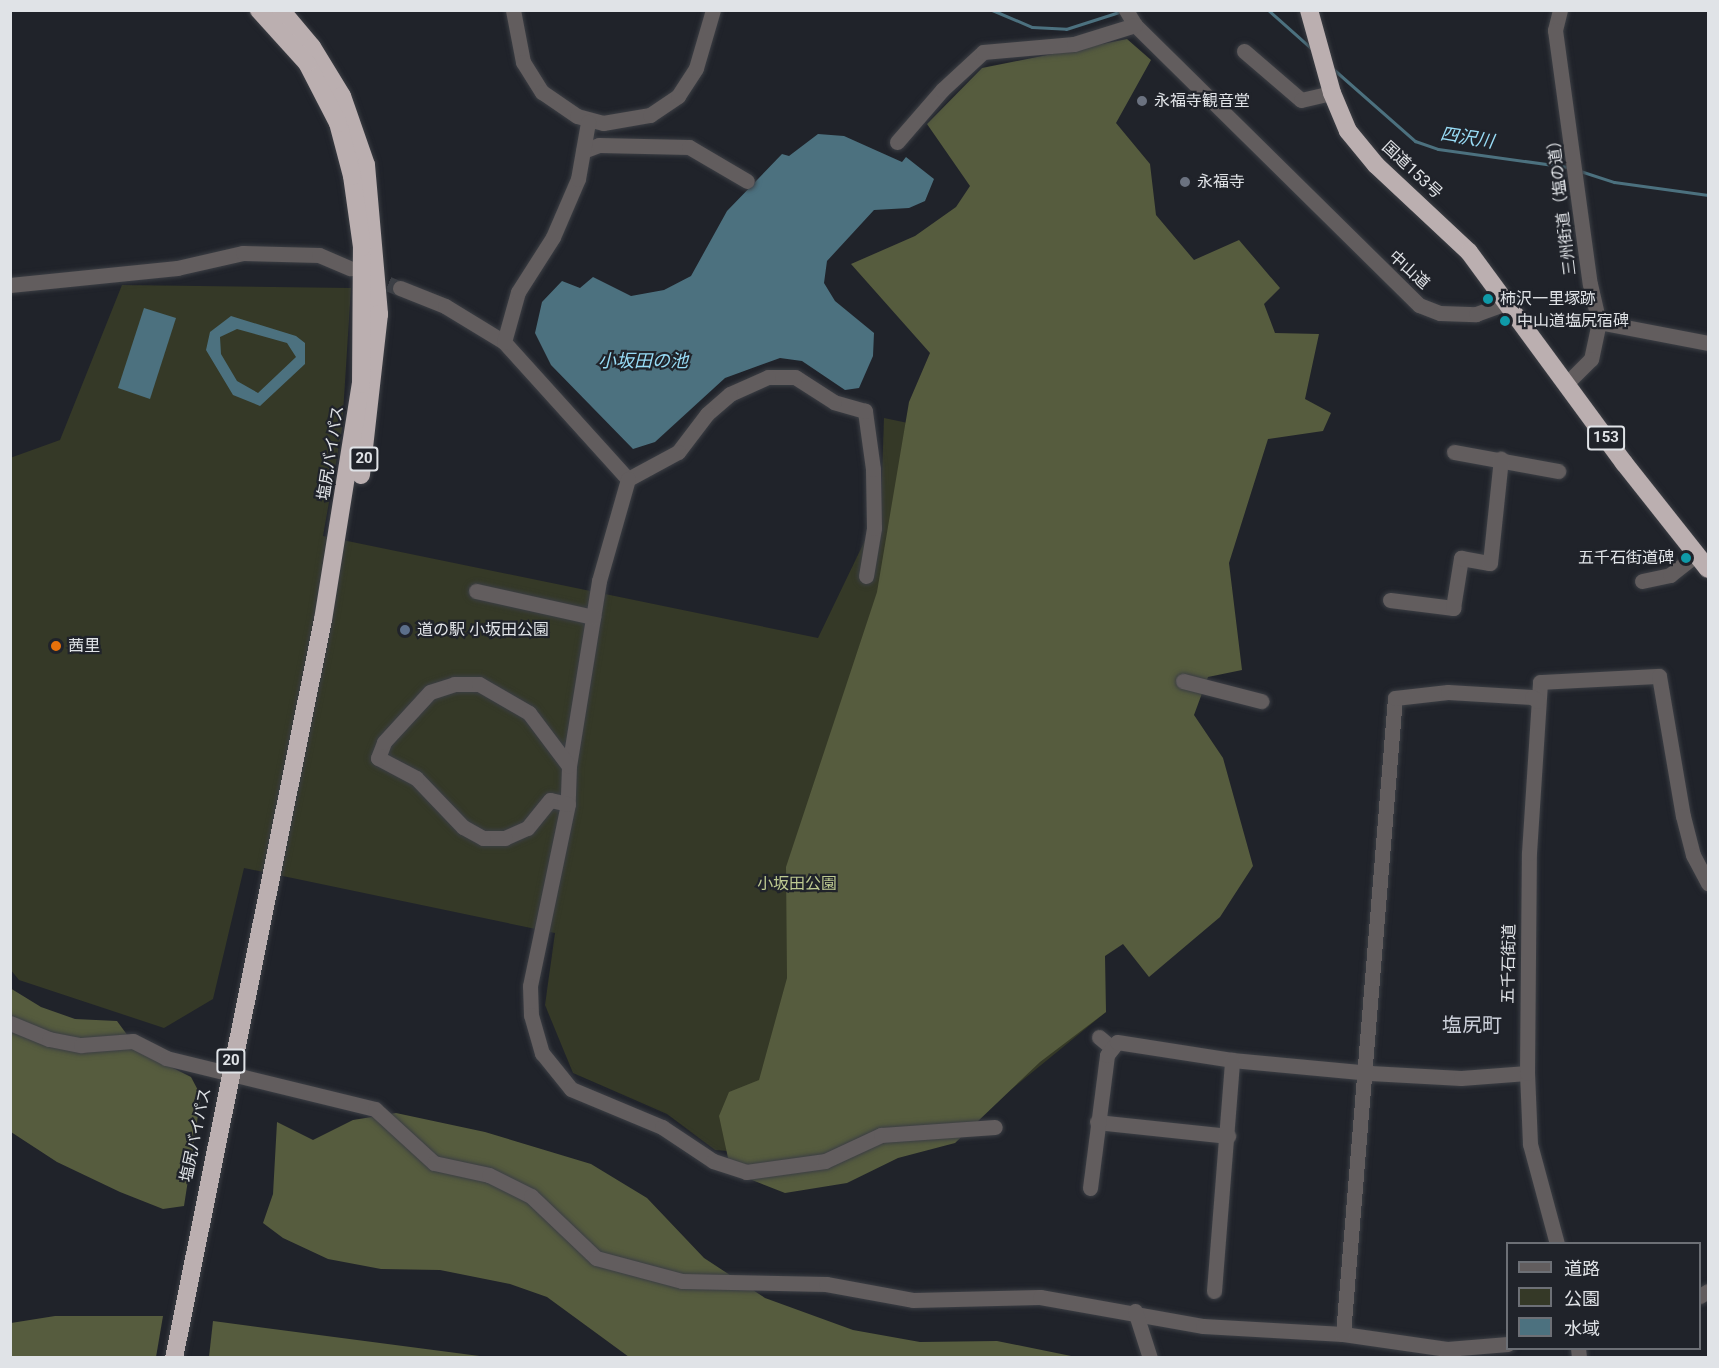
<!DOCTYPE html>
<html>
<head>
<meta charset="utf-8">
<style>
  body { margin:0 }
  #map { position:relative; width:1719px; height:1368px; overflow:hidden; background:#20232a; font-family:Roboto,"Noto Sans JP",sans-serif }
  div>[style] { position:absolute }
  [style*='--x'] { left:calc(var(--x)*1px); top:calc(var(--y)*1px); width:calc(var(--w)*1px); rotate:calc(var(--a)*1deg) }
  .green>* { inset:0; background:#353927 }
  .forest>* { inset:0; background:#565c3e }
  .water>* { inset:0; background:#4c717f }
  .stream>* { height:3px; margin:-1.5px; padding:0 1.5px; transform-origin:1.5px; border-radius:1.5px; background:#4c717f }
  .minor-tunnel>* { height:15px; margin-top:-7.5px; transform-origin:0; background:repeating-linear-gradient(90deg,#3d4046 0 15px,transparent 0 23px) }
  .roads { filter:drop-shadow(0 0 2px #3b3e44) drop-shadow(0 0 2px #3b3e44) }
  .minor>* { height:15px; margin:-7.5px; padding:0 7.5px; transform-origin:7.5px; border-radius:7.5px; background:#625d5e }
  .highway>* { height:18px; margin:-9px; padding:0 9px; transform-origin:9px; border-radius:9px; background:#bbafb0 }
  .dots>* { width:16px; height:16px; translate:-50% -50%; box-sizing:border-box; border:3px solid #20232a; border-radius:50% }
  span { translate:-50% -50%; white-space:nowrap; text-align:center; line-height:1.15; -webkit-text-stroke:4.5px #20232a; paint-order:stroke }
  .shield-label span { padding:2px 4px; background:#20232a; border:2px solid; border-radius:4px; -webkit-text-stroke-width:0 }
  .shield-label { font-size:15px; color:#e0e3e7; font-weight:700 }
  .poi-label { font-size:16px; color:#e0e3e7 }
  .left { translate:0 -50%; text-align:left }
  .right { translate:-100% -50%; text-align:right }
  .street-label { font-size:16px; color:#e0e3e7 }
  .park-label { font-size:16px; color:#beca91 }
  .water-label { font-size:18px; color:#98dcf6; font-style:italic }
  .quarter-label { font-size:20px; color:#cbcfd9 }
  .frame { position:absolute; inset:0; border:12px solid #e0e3e7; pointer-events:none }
  .legend { position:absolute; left:1506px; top:1242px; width:195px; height:108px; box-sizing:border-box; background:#20232a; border:2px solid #6d7076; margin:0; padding:8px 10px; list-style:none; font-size:18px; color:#e0e3e7 }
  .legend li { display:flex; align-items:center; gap:12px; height:30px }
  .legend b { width:30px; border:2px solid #6d7076 }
</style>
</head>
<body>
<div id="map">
  <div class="green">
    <div style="clip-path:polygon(122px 285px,351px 288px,342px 429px,323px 536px,818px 638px,881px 507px,884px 418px,1051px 453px,1106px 1012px,1008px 1092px,781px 1155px,715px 1150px,667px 1114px,573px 1073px,545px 1005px,555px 933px,244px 868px,213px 999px,164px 1028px,19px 980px,10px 969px,10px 458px,60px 440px)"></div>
  </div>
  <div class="forest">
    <div style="clip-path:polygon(1127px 39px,1151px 60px,1116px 123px,1150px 164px,1156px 215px,1194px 260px,1239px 240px,1280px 288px,1264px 304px,1275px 333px,1319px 334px,1305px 399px,1331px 413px,1323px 431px,1268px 439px,1229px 563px,1242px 670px,1208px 677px,1194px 715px,1223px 758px,1253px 866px,1220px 917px,1149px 977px,1123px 944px,1105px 956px,1106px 1012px,1040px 1062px,955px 1143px,898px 1158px,847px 1183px,785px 1193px,747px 1178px,728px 1158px,719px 1116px,729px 1092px,759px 1080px,787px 978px,786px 867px,877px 592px,909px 402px,930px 353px,851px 264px,915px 236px,956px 207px,970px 186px,927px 124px,982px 68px)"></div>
    <div style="clip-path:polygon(10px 988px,41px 1007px,75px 1019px,117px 1021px,139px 1051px,191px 1077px,201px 1096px,184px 1206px,163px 1209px,120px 1192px,57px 1162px,11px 1132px)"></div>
    <div style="clip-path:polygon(396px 1113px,485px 1132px,591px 1164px,647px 1198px,704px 1258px,765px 1298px,853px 1330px,920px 1342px,997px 1341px,1076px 1357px,629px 1357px,547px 1297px,510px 1284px,440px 1270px,381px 1269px,328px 1259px,283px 1238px,263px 1223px,273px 1194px,277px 1122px,313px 1140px,353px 1120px)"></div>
    <div style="clip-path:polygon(55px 1316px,163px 1316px,156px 1357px,11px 1357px,11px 1323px)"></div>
    <div style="clip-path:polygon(213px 1321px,487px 1357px,209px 1357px)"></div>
  </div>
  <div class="water">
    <div style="clip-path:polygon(818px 134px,844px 136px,902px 162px,906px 157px,934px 179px,925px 201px,909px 208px,874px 210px,827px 261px,824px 283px,835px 301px,874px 333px,873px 356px,859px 388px,845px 390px,802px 361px,780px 358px,725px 378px,655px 442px,633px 449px,551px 365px,535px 333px,542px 302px,562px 281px,580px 288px,593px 277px,631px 296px,664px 290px,691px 276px,727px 211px,782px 154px,789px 156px)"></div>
    <div style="clip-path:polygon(144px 308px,176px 318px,150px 399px,118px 388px)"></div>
    <div style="clip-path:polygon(evenodd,231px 316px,296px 336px,305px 343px,305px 364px,260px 406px,233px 395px,206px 350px,210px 332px,231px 316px,237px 329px,287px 343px,296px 357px,258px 393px,237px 381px,221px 354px,220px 337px,237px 329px)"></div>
  </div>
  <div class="stream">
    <div style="--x:992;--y:10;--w:43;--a:23"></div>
    <div style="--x:1032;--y:27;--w:34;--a:3"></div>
    <div style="--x:1066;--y:29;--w:59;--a:-17.8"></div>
    <div style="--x:1268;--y:10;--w:59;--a:41.6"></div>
    <div style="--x:1332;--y:68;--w:111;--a:41.3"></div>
    <div style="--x:1415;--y:141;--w:24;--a:19"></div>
    <div style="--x:1438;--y:149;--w:131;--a:7.9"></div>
    <div style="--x:1580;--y:171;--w:36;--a:18"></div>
    <div style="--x:1614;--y:182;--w:95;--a:7.9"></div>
  </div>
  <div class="minor-tunnel">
    <div style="--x:367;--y:275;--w:35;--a:22"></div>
  </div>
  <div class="roads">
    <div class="minor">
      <div style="--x:513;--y:10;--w:53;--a:79.1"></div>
      <div style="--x:523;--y:62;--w:36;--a:58"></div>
      <div style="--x:542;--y:92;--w:42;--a:34.4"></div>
      <div style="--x:577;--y:116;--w:27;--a:15"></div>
      <div style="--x:603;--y:123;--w:48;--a:-9.7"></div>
      <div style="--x:650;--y:115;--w:34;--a:-34"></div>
      <div style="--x:678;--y:96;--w:33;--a:-57"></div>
      <div style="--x:696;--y:68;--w:60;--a:-73.7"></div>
      <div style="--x:1126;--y:10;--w:17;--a:59"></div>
      <div style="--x:1135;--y:25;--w:399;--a:44.6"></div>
      <div style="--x:1419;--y:305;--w:22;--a:21"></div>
      <div style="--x:1440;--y:313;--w:36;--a:2"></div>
      <div style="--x:1476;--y:314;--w:33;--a:-20"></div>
      <div style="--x:1560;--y:10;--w:21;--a:104"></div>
      <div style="--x:1555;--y:30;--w:256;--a:82.2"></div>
      <div style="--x:1590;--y:284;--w:39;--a:77"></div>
      <div style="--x:1599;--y:322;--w:38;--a:102"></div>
      <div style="--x:1591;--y:359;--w:34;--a:135"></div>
      <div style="--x:1244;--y:51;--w:75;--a:40.7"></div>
      <div style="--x:1301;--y:100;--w:32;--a:-13"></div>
      <div style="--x:897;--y:142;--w:69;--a:-49.1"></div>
      <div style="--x:942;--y:90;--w:56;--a:-42.8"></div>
      <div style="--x:983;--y:52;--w:91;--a:-5"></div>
      <div style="--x:1074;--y:44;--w:64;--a:-17.3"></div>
      <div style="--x:583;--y:151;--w:17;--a:-21"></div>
      <div style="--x:599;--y:145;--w:90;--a:1.3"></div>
      <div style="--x:689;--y:147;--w:67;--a:30.4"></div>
      <div style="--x:10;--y:285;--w:168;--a:-5.8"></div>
      <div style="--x:177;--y:268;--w:68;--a:-12.8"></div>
      <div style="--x:243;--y:253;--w:76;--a:1.5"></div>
      <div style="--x:319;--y:255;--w:34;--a:23"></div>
      <div style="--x:400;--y:288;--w:48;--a:21.8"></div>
      <div style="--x:445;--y:306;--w:69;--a:31.4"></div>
      <div style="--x:504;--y:342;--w:185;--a:47.9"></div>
      <div style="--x:1599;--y:322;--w:111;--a:10.9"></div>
      <div style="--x:504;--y:342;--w:52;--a:-74.4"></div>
      <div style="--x:518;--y:292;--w:65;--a:-57.5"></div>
      <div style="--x:553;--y:237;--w:63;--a:-66.7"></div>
      <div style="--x:578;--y:179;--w:58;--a:-80"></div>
      <div style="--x:1454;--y:452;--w:106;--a:10.4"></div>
      <div style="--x:866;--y:576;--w:49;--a:-80.5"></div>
      <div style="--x:874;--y:528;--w:59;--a:-91"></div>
      <div style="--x:873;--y:469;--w:59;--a:-97.9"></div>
      <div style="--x:865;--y:411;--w:32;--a:-164"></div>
      <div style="--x:834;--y:402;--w:46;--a:-147.3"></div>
      <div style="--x:795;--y:377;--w:27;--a:180"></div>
      <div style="--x:768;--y:377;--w:42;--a:155.9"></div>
      <div style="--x:730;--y:394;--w:30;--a:139"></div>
      <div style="--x:707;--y:414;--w:48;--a:127.3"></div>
      <div style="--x:678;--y:452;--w:57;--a:151.6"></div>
      <div style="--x:628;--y:479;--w:106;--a:105.9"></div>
      <div style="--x:599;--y:581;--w:187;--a:99.2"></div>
      <div style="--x:569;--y:766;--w:38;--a:92"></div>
      <div style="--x:568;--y:804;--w:186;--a:101.8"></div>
      <div style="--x:530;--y:986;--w:29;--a:88"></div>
      <div style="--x:531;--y:1015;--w:40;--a:74"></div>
      <div style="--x:542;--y:1053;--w:46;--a:51.1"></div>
      <div style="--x:571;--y:1089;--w:99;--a:22.7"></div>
      <div style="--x:662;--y:1127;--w:61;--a:33.7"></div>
      <div style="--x:713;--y:1161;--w:35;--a:18"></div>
      <div style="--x:746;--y:1172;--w:80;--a:-7.9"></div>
      <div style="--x:825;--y:1161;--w:62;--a:-24.9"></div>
      <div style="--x:881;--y:1135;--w:114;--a:-4"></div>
      <div style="--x:1642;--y:581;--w:29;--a:-12"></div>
      <div style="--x:1670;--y:575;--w:33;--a:-38"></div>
      <div style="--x:476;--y:591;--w:120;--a:12.5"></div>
      <div style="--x:1390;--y:600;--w:64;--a:7.2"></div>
      <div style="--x:1453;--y:608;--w:51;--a:-80.9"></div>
      <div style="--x:1461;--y:558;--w:29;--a:10"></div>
      <div style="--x:1490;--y:563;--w:105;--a:-84"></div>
      <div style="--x:1183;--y:681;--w:81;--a:14.4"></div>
      <div style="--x:568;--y:804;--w:18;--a:-167"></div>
      <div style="--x:550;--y:800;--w:36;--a:129"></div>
      <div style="--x:527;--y:828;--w:24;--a:156"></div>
      <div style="--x:505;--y:838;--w:22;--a:180"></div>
      <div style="--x:483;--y:838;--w:23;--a:-151"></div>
      <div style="--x:463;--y:827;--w:68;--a:-133.8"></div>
      <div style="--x:416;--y:778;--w:43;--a:-152.2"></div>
      <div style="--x:378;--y:758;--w:17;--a:-69"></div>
      <div style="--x:384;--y:742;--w:68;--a:-47.4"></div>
      <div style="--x:430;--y:692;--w:25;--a:-18"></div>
      <div style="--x:454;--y:684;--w:25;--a:0"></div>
      <div style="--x:479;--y:684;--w:58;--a:30.1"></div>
      <div style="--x:529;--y:713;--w:66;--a:53"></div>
      <div style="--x:10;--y:1023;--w:42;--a:22.3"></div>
      <div style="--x:49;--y:1039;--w:33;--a:11"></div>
      <div style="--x:81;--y:1045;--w:52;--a:-4.4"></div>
      <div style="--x:133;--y:1041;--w:37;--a:27"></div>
      <div style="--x:166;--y:1058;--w:215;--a:13.7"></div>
      <div style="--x:375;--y:1109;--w:80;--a:42.5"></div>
      <div style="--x:434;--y:1163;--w:56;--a:12.3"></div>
      <div style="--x:489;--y:1175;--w:47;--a:26.6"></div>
      <div style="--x:531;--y:1196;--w:90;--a:43.6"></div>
      <div style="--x:596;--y:1258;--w:89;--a:15"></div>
      <div style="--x:682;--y:1281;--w:144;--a:1.2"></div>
      <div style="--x:826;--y:1284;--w:88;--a:10.4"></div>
      <div style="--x:913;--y:1300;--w:127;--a:-1.4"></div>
      <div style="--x:1040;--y:1297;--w:166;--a:10.1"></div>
      <div style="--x:1203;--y:1326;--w:140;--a:3.3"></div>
      <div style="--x:1343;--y:1334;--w:105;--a:8.2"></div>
      <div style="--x:1447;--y:1349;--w:61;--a:-4.7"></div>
      <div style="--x:1099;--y:1037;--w:17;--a:40"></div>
      <div style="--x:1097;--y:1122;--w:132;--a:6.1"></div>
      <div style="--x:1090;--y:1188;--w:134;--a:-82.7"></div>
      <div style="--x:1107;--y:1055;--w:16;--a:-52"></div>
      <div style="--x:1117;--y:1042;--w:116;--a:8.9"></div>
      <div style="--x:1232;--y:1060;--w:139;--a:5.4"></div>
      <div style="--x:1370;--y:1073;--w:91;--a:3.1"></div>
      <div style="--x:1461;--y:1078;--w:66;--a:-4.3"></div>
      <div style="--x:1557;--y:1244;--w:104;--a:-105.1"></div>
      <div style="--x:1530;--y:1144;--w:71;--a:-92.4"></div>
      <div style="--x:1527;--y:1073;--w:220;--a:-89.5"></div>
      <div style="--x:1529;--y:853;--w:171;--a:-86.3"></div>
      <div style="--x:1540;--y:682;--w:119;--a:-2.9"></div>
      <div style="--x:1659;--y:676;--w:142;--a:80.3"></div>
      <div style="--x:1683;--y:816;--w:40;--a:75.6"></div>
      <div style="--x:1693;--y:855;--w:32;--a:62"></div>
      <div style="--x:1214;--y:1291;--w:232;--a:-85.5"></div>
      <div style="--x:1700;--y:1296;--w:9;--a:-32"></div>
      <div style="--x:1135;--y:1311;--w:49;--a:72.3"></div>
      <div style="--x:1343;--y:1334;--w:638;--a:-85.33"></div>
      <div style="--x:1395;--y:698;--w:53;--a:-6.5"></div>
      <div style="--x:1448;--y:692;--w:84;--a:3.4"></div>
      <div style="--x:1532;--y:697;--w:7;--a:34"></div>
      <div style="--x:1578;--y:1348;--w:10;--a:84"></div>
    </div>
    <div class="highway">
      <div style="--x:281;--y:10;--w:48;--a:50"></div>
      <div style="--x:312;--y:47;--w:57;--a:58.5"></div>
      <div style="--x:342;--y:96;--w:73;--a:70.8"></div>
      <div style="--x:366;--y:165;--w:150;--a:85"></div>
      <div style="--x:379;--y:314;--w:162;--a:96.4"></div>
      <div style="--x:1309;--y:10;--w:86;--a:74.5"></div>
      <div style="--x:1332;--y:93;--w:41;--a:67.2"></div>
      <div style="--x:1348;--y:131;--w:44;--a:50.5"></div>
      <div style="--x:1376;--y:165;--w:127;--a:43.1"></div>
      <div style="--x:1469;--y:252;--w:262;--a:53.7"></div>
      <div style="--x:1624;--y:463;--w:135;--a:51.6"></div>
      <div style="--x:174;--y:1358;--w:753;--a:-78.59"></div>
      <div style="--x:323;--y:620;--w:239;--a:-80.9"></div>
      <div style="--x:361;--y:384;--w:137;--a:-89.6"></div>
      <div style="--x:362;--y:247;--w:72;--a:-98"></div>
      <div style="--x:352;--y:176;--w:55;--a:-104.8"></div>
      <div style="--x:338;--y:123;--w:68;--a:-117.3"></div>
      <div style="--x:307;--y:63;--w:72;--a:-132.2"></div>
    </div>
  </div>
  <div class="dots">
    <div style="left:1142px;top:101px;background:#6b7280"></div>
    <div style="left:1185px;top:182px;background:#6b7280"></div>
    <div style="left:1488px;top:299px;background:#0f9aa8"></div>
    <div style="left:1505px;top:321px;background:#0f9aa8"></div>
    <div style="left:1686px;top:558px;background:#0f9aa8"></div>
    <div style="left:405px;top:630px;background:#5c6f8a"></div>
    <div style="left:56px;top:646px;background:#e8710a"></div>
  </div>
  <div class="shield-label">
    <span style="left:1606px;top:438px">153</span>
    <span style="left:364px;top:459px">20</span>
    <span style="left:231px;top:1061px">20</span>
  </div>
  <div class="poi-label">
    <span class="left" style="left:1154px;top:101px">永福寺観音堂</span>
    <span class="left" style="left:1197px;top:182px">永福寺</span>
    <span class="left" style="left:1500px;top:299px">柿沢一里塚跡</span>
    <span class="left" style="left:1517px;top:321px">中山道塩尻宿碑</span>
    <span class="right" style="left:1674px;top:558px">五千石街道碑</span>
    <span class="left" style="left:417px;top:630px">道の駅 小坂田公園</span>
    <span class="left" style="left:68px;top:646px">茜里</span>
  </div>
  <div class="street-label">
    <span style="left:1412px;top:170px;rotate:43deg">国道153号</span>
    <span style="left:1562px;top:204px;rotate:-97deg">三州街道（塩の道）</span>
    <span style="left:1409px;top:270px;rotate:42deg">中山道</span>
    <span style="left:331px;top:453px;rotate:-81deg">塩尻バイパス</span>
    <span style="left:1509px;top:964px;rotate:-89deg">五千石街道</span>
    <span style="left:196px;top:1135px;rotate:-78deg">塩尻バイパス</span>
  </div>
  <div class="park-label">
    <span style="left:797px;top:884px">小坂田公園</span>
  </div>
  <div class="water-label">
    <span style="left:1467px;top:138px;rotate:9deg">四沢川</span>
    <span style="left:643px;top:361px">小坂田の池</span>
  </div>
  <div class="quarter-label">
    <span style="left:1472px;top:1025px">塩尻町</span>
  </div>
  <div class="frame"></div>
  <ul class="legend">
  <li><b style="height:8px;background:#625d5e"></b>道路</li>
  <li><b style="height:16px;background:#353927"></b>公園</li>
  <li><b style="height:16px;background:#4c717f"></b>水域</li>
  </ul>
</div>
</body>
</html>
